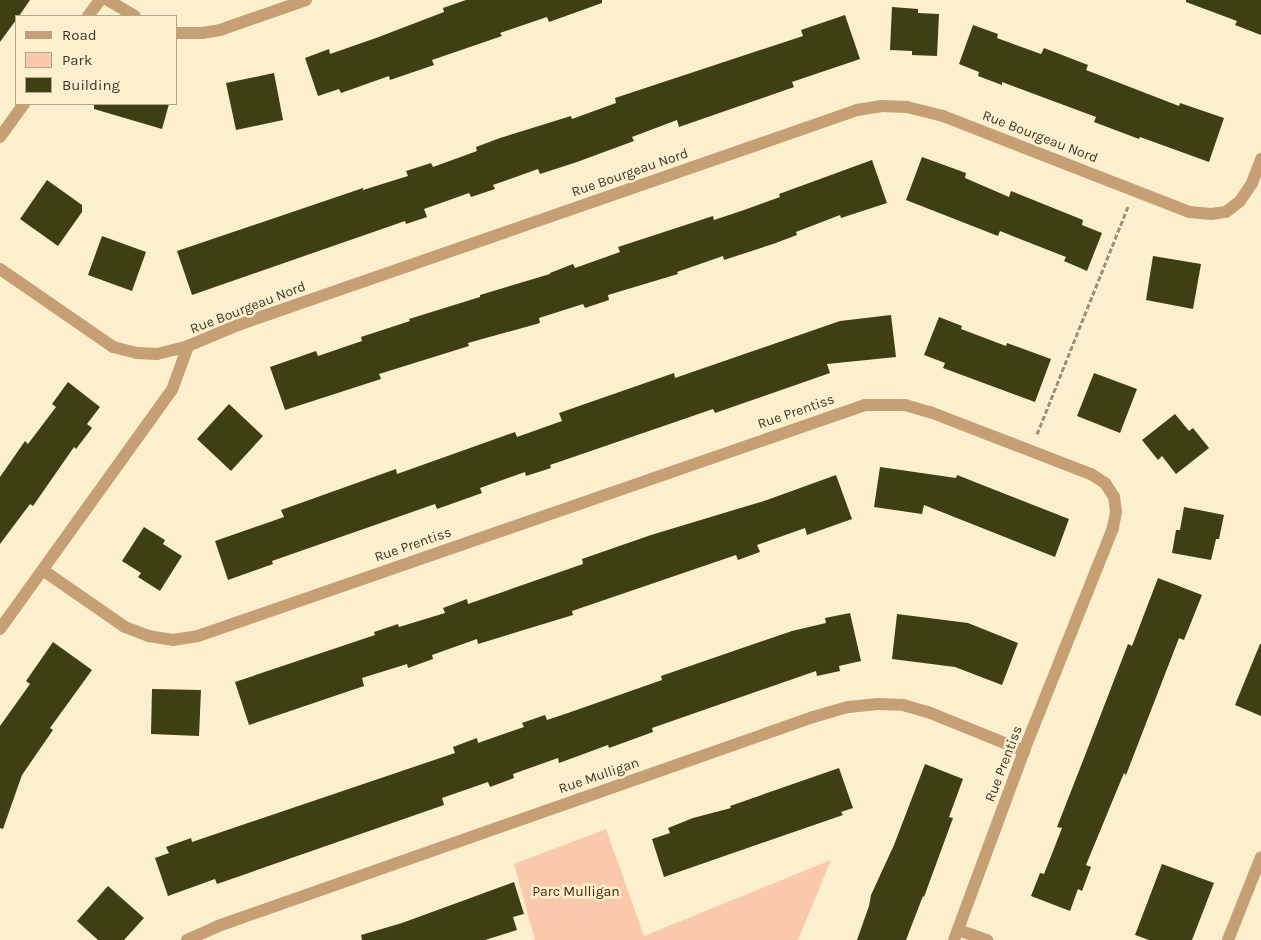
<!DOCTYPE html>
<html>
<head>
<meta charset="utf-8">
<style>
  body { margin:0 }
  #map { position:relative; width:1261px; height:940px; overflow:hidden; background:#fbefce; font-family:Karla,sans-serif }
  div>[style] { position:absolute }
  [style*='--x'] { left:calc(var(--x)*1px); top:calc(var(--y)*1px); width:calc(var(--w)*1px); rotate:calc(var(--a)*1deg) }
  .green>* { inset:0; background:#fac8aa }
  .building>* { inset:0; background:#3f3f14 }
  .path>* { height:3px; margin-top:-1.5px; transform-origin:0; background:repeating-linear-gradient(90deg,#989079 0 5px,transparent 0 7.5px) }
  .minor>* { height:12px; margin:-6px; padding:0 6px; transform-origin:6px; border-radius:6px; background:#c6a074 }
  span { translate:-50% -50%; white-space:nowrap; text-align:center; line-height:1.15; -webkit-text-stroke:5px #fbefce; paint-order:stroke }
  .street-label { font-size:14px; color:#3c382a }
  .park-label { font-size:14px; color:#4f2200 }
  .legend { position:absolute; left:15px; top:15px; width:162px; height:90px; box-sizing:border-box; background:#fbefce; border:1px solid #afa68c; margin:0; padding:6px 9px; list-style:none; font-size:15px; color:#3c382a }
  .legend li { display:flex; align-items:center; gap:10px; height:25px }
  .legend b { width:25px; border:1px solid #afa68c }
</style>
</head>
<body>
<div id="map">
  <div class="green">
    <div style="clip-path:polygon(606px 829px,644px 936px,831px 860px,798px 940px,535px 940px,514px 864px)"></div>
  </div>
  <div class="building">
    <div style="clip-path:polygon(0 0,30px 0,19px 16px,16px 16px,16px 20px,0 42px)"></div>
    <div style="clip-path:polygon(466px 0,602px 0,602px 3px,549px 22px,547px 17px,500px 33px,502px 36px,432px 60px,434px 65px,390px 80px,389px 76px,341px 93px,339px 89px,318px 96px,305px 58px,329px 49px,330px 54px,376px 38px,444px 12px,443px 8px)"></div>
    <div style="clip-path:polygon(1186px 0,1261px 0,1261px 35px,1235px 25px,1237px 21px,1186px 2px)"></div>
    <div style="clip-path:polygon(892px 7px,918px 9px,918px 13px,939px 14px,937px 56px,912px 55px,912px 51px,890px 50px)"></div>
    <div style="clip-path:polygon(845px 15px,860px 59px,792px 82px,794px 87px,679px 127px,677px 120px,632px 137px,634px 141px,577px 162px,540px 174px,538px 169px,493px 185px,495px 189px,471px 197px,469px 193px,424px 209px,427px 217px,406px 224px,405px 221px,192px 295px,177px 251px,363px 188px,363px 190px,408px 176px,406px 171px,431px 163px,433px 167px,477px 151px,476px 147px,500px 138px,571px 116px,572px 119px,616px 103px,615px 98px,803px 36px,801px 30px)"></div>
    <div style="clip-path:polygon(973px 25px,998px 34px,997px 38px,1041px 54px,1044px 48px,1088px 65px,1086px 70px,1179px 106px,1180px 103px,1224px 118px,1209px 162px,1140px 137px,1139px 139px,1094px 122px,1096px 117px,1002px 82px,1002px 85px,978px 76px,979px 72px,959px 64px)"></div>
    <div style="clip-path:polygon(274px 73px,283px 120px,236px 130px,226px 83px)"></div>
    <div style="clip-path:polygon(94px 104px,169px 104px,162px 129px,94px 109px)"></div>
    <div style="clip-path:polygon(922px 157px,966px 173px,965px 178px,1009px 197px,1011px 191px,1083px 220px,1082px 225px,1102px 233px,1087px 271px,1064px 261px,1066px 257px,1020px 239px,1000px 231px,998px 236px,906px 200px)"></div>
    <div style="clip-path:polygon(872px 160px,887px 203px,841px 218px,840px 215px,796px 232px,797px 235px,773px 244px,724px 260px,723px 256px,677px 272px,678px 274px,608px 295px,609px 300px,585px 308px,583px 304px,539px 318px,540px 323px,468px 343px,469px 346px,379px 374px,381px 379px,285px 410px,270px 367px,316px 351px,318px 356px,362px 341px,361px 337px,410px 321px,409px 319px,480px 297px,480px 295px,550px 274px,550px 273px,573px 264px,575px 268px,620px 252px,618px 247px,713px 216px,714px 220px,744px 210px,780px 197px,779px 194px)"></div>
    <div style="clip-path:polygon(47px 180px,82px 205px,82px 212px,58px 246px,20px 219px)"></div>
    <div style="clip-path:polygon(102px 236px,146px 252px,132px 291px,88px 275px)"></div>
    <div style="clip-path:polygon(1153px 256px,1201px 264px,1193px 309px,1146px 300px)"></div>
    <div style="clip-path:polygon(891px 315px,896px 357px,827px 364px,830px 373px,715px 413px,713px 409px,550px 465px,551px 468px,526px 476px,525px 472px,480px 488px,482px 493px,437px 509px,435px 504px,272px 561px,273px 564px,228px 580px,215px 541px,284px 517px,281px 510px,396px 469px,397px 474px,515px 432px,517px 437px,562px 421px,559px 413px,674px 373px,675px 378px,840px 321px)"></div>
    <div style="clip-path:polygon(939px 317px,962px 326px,961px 329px,1006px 346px,1007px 343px,1051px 359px,1035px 402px,943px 368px,945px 363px,924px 355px)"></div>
    <div style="clip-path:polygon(1094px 373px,1137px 389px,1120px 433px,1077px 416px)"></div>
    <div style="clip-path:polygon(68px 382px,100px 407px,87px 424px,92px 428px,76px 449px,74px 447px,33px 506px,30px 504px,0 544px,0 477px,25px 441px,28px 444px,56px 407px,52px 404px)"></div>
    <div style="clip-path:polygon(229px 404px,263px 436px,231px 471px,197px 439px)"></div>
    <div style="clip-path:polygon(1175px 414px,1189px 431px,1193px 428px,1209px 448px,1176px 474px,1162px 456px,1158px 460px,1142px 440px)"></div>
    <div style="clip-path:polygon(880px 467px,956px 478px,957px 475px,1069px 519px,1055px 557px,924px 505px,922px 514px,874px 507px)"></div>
    <div style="clip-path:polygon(836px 475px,852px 519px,807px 535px,805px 528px,757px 545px,760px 552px,738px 560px,736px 555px,572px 611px,573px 615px,478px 644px,477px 639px,432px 655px,433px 659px,408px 668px,407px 664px,362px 678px,364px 686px,249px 725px,235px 682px,375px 635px,374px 632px,398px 624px,399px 627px,445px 613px,443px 608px,467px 599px,468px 604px,583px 564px,582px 559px,651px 535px,767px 500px)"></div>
    <div style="clip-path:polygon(1184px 507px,1224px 515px,1219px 539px,1216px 539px,1211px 560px,1172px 553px,1176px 530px,1180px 530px)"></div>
    <div style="clip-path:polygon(144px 527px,165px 540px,163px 544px,182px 556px,160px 591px,138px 577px,141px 573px,122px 561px)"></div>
    <div style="clip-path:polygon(1158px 578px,1202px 595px,1184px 640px,1179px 638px,1126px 775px,1124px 773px,1086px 865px,1091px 867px,1082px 891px,1078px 889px,1070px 911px,1031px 896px,1040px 873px,1044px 874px,1062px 828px,1057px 827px,1084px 758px,1128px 644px,1132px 646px)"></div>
    <div style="clip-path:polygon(850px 613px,861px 661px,839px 666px,840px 671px,817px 676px,816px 671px,652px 728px,653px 732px,609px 748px,608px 745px,559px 763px,558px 758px,513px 774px,514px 778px,490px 787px,488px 782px,442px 798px,444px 805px,217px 884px,215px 879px,168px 896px,155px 858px,169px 853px,166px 847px,191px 838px,192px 842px,455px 753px,453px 747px,477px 738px,478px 743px,524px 727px,522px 723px,545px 715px,547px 720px,568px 713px,662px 680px,661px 676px,792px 631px,826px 623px,825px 618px)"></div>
    <div style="clip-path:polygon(897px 614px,968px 623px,1018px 643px,1002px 685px,955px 667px,892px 659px)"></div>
    <div style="clip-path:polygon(53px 642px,92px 670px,50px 728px,53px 730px,22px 775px,3px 829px,0 828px,0 726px,30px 684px,26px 681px)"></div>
    <div style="clip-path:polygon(1260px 644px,1261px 644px,1261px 716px,1235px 705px)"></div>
    <div style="clip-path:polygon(152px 689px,201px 690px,199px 736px,151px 734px)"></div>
    <div style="clip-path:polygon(925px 764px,963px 779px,949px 817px,953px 818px,924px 897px,923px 896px,906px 940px,857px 940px,869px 906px,871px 895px,894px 845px)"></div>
    <div style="clip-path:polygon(839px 768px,853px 808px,841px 812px,843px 815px,664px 877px,652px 839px,670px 833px,668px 828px,693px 818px,731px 808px,730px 806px)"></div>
    <div style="clip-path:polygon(1162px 864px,1214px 883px,1192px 940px,1149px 940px,1135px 935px)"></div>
    <div style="clip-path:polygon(514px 882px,524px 914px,513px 917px,517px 930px,485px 940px,362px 940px,361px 935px,402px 923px)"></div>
    <div style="clip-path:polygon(108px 886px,144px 918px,124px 940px,98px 940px,77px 921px)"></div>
  </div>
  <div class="path">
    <div style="--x:1037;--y:434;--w:245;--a:-68.2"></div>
  </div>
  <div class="minor">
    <div style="--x:108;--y:0;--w:31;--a:31"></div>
    <div style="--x:88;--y:16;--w:20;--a:-53"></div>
    <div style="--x:176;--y:33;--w:26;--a:0"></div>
    <div style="--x:202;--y:33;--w:18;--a:-9"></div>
    <div style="--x:220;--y:30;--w:91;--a:-19.2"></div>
    <div style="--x:0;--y:137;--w:41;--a:-54"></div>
    <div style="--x:0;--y:269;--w:137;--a:34.6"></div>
    <div style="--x:113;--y:347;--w:25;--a:14"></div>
    <div style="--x:137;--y:353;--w:20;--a:3"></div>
    <div style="--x:157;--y:354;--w:32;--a:-14"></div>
    <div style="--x:188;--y:346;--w:54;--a:-22.8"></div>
    <div style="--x:238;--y:325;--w:655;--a:-19.15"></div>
    <div style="--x:857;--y:110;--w:24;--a:-9"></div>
    <div style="--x:881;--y:106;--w:26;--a:2"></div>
    <div style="--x:907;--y:107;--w:37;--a:14"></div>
    <div style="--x:943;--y:116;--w:264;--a:21.3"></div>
    <div style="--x:1189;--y:212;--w:22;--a:5"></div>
    <div style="--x:1211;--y:214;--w:15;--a:-8"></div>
    <div style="--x:1226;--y:212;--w:18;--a:-38"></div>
    <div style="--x:1240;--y:201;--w:22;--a:-56"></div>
    <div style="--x:1252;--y:183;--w:26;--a:-69"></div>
    <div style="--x:44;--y:571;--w:98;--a:34.7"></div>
    <div style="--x:125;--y:627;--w:25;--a:21"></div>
    <div style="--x:148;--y:636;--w:25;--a:9"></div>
    <div style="--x:173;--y:640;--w:25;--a:-9"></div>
    <div style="--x:198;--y:636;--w:706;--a:-19.1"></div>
    <div style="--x:865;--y:405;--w:40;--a:0"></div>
    <div style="--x:905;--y:405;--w:26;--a:16"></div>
    <div style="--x:930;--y:412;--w:173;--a:21.1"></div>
    <div style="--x:1091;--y:474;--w:17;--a:33"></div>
    <div style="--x:1105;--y:483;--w:17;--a:57"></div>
    <div style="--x:1114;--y:497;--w:15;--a:82"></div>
    <div style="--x:1116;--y:512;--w:16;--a:101"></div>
    <div style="--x:1113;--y:528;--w:240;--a:111.8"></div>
    <div style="--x:1024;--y:751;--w:202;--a:110.3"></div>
    <div style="--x:0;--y:629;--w:294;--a:-54.3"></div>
    <div style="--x:172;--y:390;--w:47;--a:-70"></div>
    <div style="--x:958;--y:930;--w:31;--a:19"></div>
    <div style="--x:187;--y:940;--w:34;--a:-24"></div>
    <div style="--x:218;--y:926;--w:631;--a:-19.35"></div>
    <div style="--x:813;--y:717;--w:37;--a:-16"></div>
    <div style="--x:849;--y:707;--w:29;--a:-6"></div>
    <div style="--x:878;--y:704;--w:25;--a:2"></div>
    <div style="--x:903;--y:705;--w:26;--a:16"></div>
    <div style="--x:928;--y:712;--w:104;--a:22.1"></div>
    <div style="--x:1228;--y:940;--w:89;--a:-68.3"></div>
  </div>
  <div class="street-label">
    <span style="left:1040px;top:137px;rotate:21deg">Rue Bourgeau Nord</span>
    <span style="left:630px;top:173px;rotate:-19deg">Rue Bourgeau Nord</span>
    <span style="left:248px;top:308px;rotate:-21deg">Rue Bourgeau Nord</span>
    <span style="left:796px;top:412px;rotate:-19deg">Rue Prentiss</span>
    <span style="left:413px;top:545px;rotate:-19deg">Rue Prentiss</span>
    <span style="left:1004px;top:764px;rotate:-69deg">Rue Prentiss</span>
    <span style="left:599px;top:776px;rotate:-19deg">Rue Mulligan</span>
  </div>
  <div class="park-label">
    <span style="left:576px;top:892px">Parc Mulligan</span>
  </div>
  <ul class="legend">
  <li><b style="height:6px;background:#c6a074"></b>Road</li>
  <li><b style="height:14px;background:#fac8aa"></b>Park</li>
  <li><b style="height:14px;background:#3f3f14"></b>Building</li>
  </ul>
</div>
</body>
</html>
